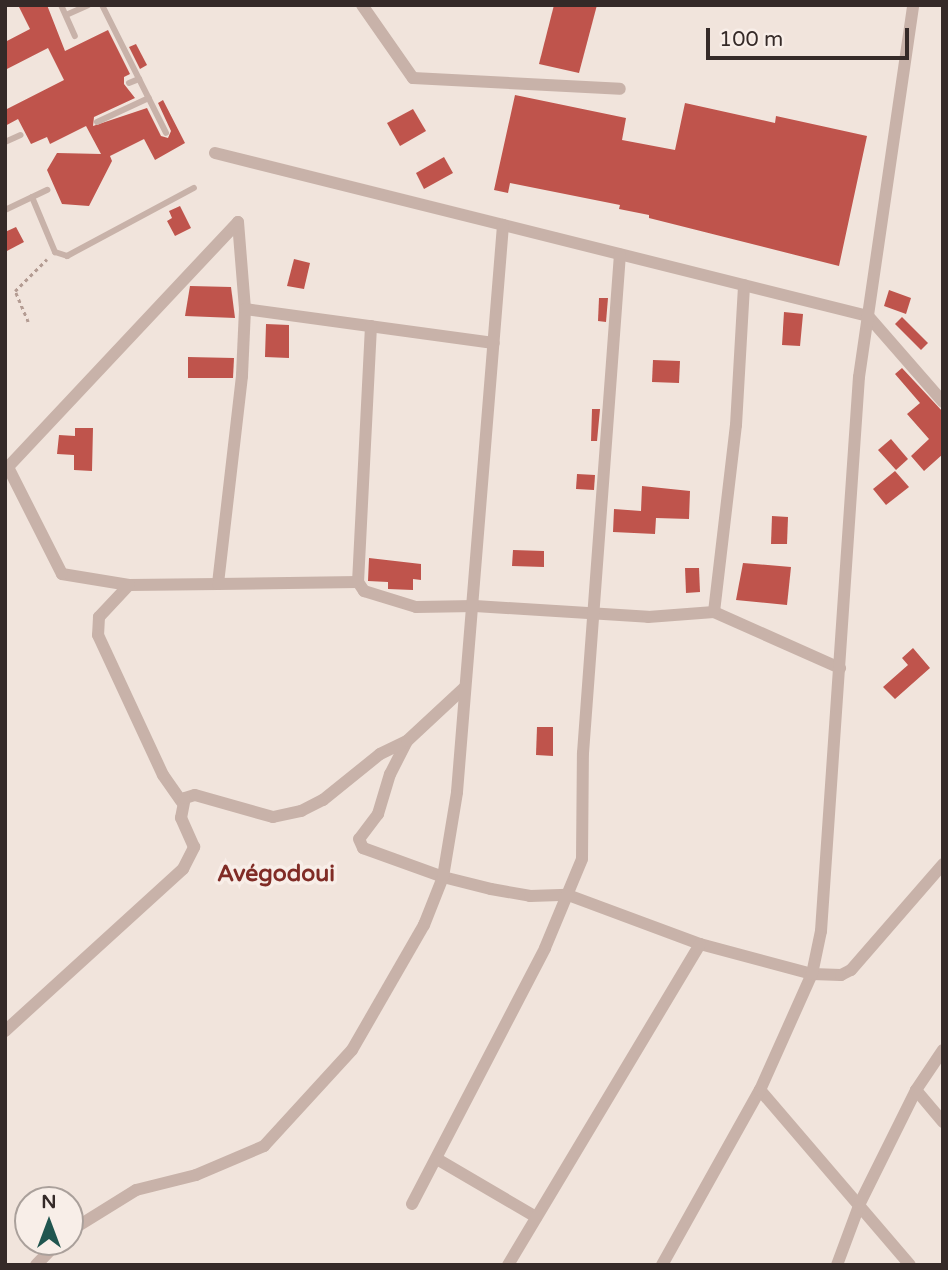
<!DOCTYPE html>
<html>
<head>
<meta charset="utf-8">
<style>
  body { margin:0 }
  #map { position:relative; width:948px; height:1270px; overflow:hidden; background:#f1e4dc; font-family:"Varela Round",sans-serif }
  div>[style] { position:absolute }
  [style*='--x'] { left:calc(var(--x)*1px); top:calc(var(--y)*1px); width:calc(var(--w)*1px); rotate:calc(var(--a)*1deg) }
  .building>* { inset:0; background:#bf544c }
  .path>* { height:2.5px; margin-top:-1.25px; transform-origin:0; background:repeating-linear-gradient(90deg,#b49c93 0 3.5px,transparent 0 7px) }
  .lane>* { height:6px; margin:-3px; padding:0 3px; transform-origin:3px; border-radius:3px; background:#c8b2a9 }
  .street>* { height:12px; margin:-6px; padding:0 6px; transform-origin:6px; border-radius:6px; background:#c8b2a9 }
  span { translate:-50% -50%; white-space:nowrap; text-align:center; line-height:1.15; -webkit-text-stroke:7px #f8eee8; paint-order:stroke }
  .quarter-label { font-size:23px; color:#802c26; font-weight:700 }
  .frame { position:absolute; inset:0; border:7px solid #352a28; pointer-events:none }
  .north { position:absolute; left:14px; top:1186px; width:70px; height:70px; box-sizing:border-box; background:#f8eee8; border:2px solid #aaa09b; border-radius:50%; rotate:0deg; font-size:19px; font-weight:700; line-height:28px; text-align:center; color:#352a28 }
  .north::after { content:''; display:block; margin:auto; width:24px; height:32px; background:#20554f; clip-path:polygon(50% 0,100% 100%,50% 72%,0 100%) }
  .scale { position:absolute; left:706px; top:28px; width:203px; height:32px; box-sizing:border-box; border:4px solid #352a28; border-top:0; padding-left:9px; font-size:21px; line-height:24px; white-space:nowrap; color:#352a28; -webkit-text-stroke:5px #f8eee8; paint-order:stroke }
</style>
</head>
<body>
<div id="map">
  <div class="building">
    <div style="clip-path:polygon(18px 5px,47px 5px,65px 51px,108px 30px,130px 74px,124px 77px,124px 84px,135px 98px,94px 117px,93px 126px,147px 108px,161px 136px,168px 138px,171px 131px,158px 103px,163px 100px,185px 143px,155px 160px,144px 139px,110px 156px,112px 161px,89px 206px,62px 204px,47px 170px,57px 153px,101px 154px,86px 126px,50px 144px,47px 137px,31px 144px,18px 119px,5px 126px,5px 110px,64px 80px,48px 48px,5px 70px,5px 42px,30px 29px)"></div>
    <div style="clip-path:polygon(554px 5px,597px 5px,579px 73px,539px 64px)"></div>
    <div style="clip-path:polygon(136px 44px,147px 65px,140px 69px,129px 47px)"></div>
    <div style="clip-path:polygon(515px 95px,626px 118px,622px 140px,675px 150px,685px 103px,775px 123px,776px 116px,867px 136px,839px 266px,649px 218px,649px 215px,619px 209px,620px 205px,510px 183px,508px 193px,494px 190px)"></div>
    <div style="clip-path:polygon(413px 109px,426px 131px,400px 146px,387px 123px)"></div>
    <div style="clip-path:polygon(444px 157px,453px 173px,424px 189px,416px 173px)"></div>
    <div style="clip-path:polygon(180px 206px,191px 228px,175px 236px,167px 221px,172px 218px,169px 211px)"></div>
    <div style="clip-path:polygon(16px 227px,24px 242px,5px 252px,5px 232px)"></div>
    <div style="clip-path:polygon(294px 259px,310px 263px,304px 289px,287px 286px)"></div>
    <div style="clip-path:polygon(190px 286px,231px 287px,235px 318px,185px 316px)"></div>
    <div style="clip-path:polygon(889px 290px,911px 298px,906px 314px,884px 306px)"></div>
    <div style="clip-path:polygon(599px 298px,608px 298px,606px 322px,598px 321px)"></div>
    <div style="clip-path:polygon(784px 312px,803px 314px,800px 346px,782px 345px)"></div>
    <div style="clip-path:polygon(902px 317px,928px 343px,921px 350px,895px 324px)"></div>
    <div style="clip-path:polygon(266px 324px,289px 325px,289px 358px,265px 357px)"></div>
    <div style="clip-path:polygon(188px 357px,234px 358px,233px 378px,188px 378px)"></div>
    <div style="clip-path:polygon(653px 360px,680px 361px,679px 383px,652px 382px)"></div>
    <div style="clip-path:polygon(902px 368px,943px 412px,943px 454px,924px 471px,911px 456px,929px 439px,907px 414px,920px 403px,895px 374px)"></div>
    <div style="clip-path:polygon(592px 409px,600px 409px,597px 441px,591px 441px)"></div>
    <div style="clip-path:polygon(75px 428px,93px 428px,92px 471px,74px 470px,74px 455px,57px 454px,59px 435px,75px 436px)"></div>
    <div style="clip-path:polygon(891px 439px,908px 459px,896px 470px,878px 450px)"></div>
    <div style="clip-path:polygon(895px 471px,909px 487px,886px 505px,873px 489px)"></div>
    <div style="clip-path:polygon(577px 474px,595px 475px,594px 490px,576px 489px)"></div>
    <div style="clip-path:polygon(642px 486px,690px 491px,689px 519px,656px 518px,655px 534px,613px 532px,614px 509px,641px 511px)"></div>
    <div style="clip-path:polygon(772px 516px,788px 517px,787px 544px,771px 544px)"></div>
    <div style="clip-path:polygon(513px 550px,544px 551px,544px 567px,512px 566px)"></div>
    <div style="clip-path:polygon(369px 558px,421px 564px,421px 580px,413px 579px,413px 590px,388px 589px,388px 582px,368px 581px)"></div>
    <div style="clip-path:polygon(743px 563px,791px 567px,787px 605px,736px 600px)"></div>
    <div style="clip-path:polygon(685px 568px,699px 568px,700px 592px,686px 593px)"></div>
    <div style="clip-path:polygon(913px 648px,930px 668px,895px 699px,883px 687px,908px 665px,902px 658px)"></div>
    <div style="clip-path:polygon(537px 727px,553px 727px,553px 756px,536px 755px)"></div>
  </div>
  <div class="path">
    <div style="--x:28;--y:322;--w:34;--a:-113"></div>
    <div style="--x:15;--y:291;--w:45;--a:-45"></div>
  </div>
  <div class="lane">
    <div style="--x:61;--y:5;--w:34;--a:66"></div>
    <div style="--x:102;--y:5;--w:143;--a:63.4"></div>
    <div style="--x:66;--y:15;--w:24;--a:-24"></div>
    <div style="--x:129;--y:83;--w:11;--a:-22"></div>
    <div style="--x:97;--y:122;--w:57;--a:-24.8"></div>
    <div style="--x:5;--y:142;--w:17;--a:-24"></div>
    <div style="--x:32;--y:197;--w:60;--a:67.3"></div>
    <div style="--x:55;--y:252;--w:13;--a:18"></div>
    <div style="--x:67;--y:256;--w:144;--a:-28.2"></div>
    <div style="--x:5;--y:210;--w:47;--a:-25.5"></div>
  </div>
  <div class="street">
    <div style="--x:362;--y:5;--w:89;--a:55.1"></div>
    <div style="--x:413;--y:78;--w:207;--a:3"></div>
    <div style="--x:215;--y:153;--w:673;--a:14.02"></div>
    <div style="--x:868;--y:316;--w:114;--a:48.9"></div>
    <div style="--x:238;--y:222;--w:87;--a:85.4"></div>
    <div style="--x:245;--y:309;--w:67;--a:92.6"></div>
    <div style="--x:242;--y:376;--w:209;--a:96.6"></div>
    <div style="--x:218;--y:584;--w:89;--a:179.4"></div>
    <div style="--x:129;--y:585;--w:68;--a:-170.7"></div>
    <div style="--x:62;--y:574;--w:120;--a:-116.8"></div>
    <div style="--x:8;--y:467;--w:336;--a:-46.8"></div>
    <div style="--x:245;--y:309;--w:251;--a:7.8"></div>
    <div style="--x:371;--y:326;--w:256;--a:92.9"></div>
    <div style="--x:358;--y:582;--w:11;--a:56"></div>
    <div style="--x:364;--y:591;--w:54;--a:17.1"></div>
    <div style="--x:416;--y:607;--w:59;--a:-1"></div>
    <div style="--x:475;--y:606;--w:173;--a:3.6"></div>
    <div style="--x:648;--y:617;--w:66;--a:-4.3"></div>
    <div style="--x:714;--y:612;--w:138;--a:24"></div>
    <div style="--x:218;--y:584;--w:140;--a:-0.8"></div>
    <div style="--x:129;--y:585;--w:44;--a:133.2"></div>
    <div style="--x:99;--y:617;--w:18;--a:93"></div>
    <div style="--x:98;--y:635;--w:154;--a:65.1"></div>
    <div style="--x:163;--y:775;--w:32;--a:55"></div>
    <div style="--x:714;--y:612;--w:188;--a:-83.3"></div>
    <div style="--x:736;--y:425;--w:140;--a:-86.7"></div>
    <div style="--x:407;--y:741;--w:37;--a:117"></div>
    <div style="--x:390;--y:774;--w:42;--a:106.7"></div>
    <div style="--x:378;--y:814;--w:31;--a:127"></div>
    <div style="--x:359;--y:839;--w:10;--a:66"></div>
    <div style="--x:363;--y:848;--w:85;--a:19.9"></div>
    <div style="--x:443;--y:877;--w:49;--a:14"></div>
    <div style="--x:491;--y:889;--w:40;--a:10"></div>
    <div style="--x:530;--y:896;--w:38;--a:-2"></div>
    <div style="--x:568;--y:895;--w:141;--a:20.4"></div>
    <div style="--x:700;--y:944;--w:116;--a:15"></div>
    <div style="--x:812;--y:974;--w:29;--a:2"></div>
    <div style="--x:841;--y:975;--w:11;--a:-27"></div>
    <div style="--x:851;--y:970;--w:140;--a:-49"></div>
    <div style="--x:5;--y:1031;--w:241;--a:-42.3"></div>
    <div style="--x:183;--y:869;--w:25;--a:-63"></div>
    <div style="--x:194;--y:847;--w:32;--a:-114"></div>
    <div style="--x:181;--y:818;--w:20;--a:-79"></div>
    <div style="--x:185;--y:798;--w:10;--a:-17"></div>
    <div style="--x:195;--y:795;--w:81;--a:15.8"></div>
    <div style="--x:273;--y:817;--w:29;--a:-12"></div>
    <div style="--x:301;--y:811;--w:25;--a:-27"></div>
    <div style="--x:323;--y:800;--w:73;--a:-38.9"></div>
    <div style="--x:380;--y:754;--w:30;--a:-26"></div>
    <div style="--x:407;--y:741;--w:78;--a:-42.9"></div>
    <div style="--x:760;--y:1090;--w:230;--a:49.4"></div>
    <div style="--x:916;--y:1090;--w:42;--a:49.8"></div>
    <div style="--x:437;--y:1159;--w:115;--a:30.4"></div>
    <div style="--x:412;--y:1204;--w:288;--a:-62.5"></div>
    <div style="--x:545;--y:948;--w:96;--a:-67.4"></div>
    <div style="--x:582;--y:859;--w:106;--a:-89.5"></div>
    <div style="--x:583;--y:753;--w:500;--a:-85.76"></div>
    <div style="--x:70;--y:1231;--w:78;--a:-31.8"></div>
    <div style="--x:136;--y:1190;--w:62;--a:-14"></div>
    <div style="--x:196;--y:1175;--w:74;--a:-23.1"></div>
    <div style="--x:264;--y:1146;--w:130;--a:-47.5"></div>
    <div style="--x:352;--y:1050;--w:144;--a:-60.1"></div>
    <div style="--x:424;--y:925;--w:52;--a:-68.4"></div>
    <div style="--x:443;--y:877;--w:86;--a:-80.6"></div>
    <div style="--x:457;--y:792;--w:569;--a:-85.36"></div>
    <div style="--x:36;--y:1265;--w:32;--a:-46"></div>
    <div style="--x:508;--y:1265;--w:374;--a:-59.1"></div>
    <div style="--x:662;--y:1265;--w:201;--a:-60.8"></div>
    <div style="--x:760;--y:1090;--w:127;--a:-65.9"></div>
    <div style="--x:812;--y:974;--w:44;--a:-78.2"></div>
    <div style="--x:821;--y:931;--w:555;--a:-86.08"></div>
    <div style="--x:859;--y:377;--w:376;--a:-81.7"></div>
    <div style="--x:837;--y:1265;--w:66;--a:-69.6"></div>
    <div style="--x:860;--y:1203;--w:126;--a:-63.6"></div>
    <div style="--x:916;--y:1090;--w:48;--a:-56"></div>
  </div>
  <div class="quarter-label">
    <span style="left:276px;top:874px">Avégodoui</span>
  </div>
  <div class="frame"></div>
  <div class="north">N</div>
  <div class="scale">100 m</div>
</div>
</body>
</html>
